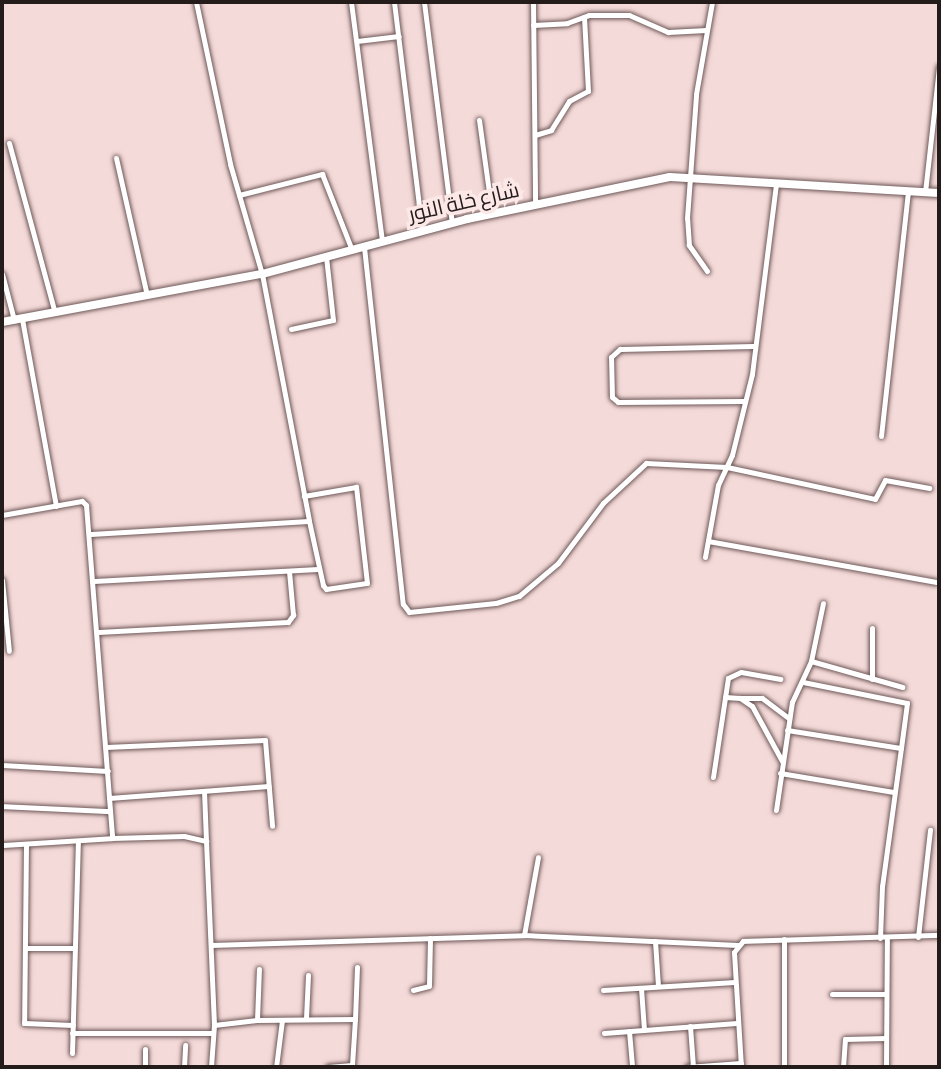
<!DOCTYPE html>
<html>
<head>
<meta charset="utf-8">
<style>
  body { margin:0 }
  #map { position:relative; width:941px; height:1069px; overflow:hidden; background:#f4dad9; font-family:"Alegreya Sans",Cairo,sans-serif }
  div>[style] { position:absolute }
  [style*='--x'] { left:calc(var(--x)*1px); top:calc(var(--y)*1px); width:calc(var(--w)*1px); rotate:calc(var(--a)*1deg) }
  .roads { filter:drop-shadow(0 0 2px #6e5858) drop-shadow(0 0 2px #6e5858) }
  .street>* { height:5px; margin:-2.5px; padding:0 2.5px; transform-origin:2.5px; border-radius:2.5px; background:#fff }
  .secondary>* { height:8px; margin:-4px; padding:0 4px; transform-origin:4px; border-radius:4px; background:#fff }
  span { translate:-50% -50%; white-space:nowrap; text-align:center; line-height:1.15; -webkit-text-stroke:7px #fde8e8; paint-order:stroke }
  .street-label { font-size:21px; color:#241b1b }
  .frame { position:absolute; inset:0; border:4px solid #241b1b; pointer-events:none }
</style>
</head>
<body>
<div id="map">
  <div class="roads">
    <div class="street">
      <div style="--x:196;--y:2;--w:166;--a:78.1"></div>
      <div style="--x:230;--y:164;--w:115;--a:73.8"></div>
      <div style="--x:262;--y:274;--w:251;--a:79.2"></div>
      <div style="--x:309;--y:521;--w:66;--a:77.7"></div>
      <div style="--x:323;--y:585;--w:5;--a:53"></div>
      <div style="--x:326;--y:589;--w:41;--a:-8.3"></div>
      <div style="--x:367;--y:583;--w:97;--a:-96.5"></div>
      <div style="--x:356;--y:487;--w:53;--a:170.2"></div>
      <div style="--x:351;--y:2;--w:241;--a:82.6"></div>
      <div style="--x:394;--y:2;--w:230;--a:83"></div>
      <div style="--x:424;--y:2;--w:223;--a:82.8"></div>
      <div style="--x:533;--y:2;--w:203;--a:89.4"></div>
      <div style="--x:533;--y:25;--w:34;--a:-3"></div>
      <div style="--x:567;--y:23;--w:23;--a:-20"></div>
      <div style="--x:589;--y:15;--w:40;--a:0"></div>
      <div style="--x:629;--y:15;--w:43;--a:23.6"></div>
      <div style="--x:668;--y:32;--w:38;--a:-3"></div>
      <div style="--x:357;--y:41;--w:42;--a:-6.8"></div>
      <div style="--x:479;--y:120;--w:95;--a:82.1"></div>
      <div style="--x:535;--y:135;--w:17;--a:-17"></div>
      <div style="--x:551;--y:130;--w:34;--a:-58"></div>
      <div style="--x:569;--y:101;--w:21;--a:-28"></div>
      <div style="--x:588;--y:91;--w:74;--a:-93.1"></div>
      <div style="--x:9;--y:143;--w:176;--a:74.9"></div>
      <div style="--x:116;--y:158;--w:141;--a:77.3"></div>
      <div style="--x:925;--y:192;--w:126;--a:-83.6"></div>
      <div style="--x:239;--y:195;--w:86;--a:-14.2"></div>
      <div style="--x:322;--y:174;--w:82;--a:68.5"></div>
      <div style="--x:364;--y:247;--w:359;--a:83.8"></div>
      <div style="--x:403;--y:604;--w:10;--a:53"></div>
      <div style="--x:409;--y:612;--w:87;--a:-5.9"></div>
      <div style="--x:496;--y:603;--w:24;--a:-17"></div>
      <div style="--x:519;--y:596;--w:51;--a:-40.2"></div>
      <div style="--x:558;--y:563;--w:75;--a:-53.1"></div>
      <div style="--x:603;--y:503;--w:59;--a:-42.9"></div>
      <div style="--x:646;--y:463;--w:81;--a:2.8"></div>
      <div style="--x:727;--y:467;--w:151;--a:12.2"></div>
      <div style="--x:875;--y:499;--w:21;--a:-62"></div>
      <div style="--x:885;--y:480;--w:45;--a:10.3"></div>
      <div style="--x:707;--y:271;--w:32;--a:-125"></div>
      <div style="--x:689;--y:245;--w:27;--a:-94"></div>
      <div style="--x:687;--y:218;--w:124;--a:-85.8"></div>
      <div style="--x:696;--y:94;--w:93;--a:-80.1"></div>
      <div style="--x:2;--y:274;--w:48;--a:75.4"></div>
      <div style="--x:22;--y:319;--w:190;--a:79.7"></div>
      <div style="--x:291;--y:329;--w:43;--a:-12.1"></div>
      <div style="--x:333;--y:320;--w:63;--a:-96.3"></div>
      <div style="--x:745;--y:401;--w:127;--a:179.5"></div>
      <div style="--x:618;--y:402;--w:8;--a:-140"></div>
      <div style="--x:612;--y:397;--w:40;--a:-91.4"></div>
      <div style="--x:611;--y:357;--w:12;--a:-42"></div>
      <div style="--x:620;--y:349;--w:133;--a:-1.3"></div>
      <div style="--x:881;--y:436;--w:247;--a:-83.7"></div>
      <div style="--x:2;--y:515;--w:81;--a:-9.9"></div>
      <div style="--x:82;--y:501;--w:6;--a:45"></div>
      <div style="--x:86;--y:505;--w:334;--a:85.5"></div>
      <div style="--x:112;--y:838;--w:72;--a:-1.6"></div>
      <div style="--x:184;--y:836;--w:23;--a:13"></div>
      <div style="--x:206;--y:841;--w:184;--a:87.5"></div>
      <div style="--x:214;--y:1025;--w:42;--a:94.1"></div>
      <div style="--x:91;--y:534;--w:218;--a:-3.4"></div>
      <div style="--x:708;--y:541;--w:232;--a:10.2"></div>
      <div style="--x:705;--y:557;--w:73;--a:-79.8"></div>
      <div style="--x:718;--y:485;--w:33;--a:-65"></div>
      <div style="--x:732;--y:455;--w:83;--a:-76.1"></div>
      <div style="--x:752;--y:374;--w:192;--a:-82.8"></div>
      <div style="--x:2;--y:580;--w:71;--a:84.4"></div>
      <div style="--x:94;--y:581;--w:224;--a:-3.1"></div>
      <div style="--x:872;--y:628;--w:51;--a:90"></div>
      <div style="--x:98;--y:632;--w:190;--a:-3"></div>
      <div style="--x:288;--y:622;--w:9;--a:-54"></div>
      <div style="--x:293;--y:615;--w:44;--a:-95.2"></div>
      <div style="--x:811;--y:661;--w:95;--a:15.9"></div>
      <div style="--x:803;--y:682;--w:106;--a:11.4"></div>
      <div style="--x:907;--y:703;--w:45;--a:97.6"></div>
      <div style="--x:725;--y:697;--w:15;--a:4"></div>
      <div style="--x:740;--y:698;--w:14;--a:34"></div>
      <div style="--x:752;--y:706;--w:63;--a:61.4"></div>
      <div style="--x:740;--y:698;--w:22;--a:0"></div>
      <div style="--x:762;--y:698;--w:34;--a:37"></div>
      <div style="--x:787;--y:730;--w:115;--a:9"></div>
      <div style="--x:901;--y:748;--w:139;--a:97.8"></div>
      <div style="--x:882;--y:886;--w:52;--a:92.2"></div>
      <div style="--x:106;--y:747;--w:159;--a:-2.5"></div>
      <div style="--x:265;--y:740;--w:86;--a:85.3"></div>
      <div style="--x:2;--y:765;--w:106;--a:3.2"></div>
      <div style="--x:780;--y:773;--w:115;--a:9.5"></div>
      <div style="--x:713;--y:777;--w:100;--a:-81.4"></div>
      <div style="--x:728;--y:678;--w:14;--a:-25"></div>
      <div style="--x:741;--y:672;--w:40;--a:10"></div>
      <div style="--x:204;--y:791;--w:49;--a:87.7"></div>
      <div style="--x:109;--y:798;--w:160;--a:-4.3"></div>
      <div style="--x:2;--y:806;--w:107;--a:2.7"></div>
      <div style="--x:776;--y:810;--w:109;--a:-81.6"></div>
      <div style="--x:792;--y:702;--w:45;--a:-65.1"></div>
      <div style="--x:811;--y:661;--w:59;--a:-78.3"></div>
      <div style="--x:26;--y:844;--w:179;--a:90.6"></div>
      <div style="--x:24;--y:1023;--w:49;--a:2.3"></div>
      <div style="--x:2;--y:845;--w:110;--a:-3.6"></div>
      <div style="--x:524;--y:935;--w:79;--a:-79.8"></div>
      <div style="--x:918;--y:937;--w:108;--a:-83.6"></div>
      <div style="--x:784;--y:939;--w:128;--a:90"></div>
      <div style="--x:655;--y:941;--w:45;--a:86.2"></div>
      <div style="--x:211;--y:945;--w:313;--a:-1.8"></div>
      <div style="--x:524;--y:935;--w:214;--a:2.7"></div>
      <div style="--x:25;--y:948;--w:49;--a:0"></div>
      <div style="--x:641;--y:988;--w:42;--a:85.9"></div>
      <div style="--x:413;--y:990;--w:16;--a:-14"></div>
      <div style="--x:429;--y:986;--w:48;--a:-88.8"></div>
      <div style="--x:603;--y:990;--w:132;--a:-3.5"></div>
      <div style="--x:832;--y:994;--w:54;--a:0"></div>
      <div style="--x:306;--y:1018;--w:43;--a:-87.3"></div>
      <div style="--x:257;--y:1020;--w:51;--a:-87.8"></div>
      <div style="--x:214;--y:1025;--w:43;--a:-6.6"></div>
      <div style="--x:257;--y:1020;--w:98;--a:-0.6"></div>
      <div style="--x:355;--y:1019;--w:52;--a:-87.8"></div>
      <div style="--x:690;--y:1026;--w:41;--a:85.8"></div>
      <div style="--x:629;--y:1031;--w:36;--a:85"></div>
      <div style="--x:72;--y:1033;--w:140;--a:0"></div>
      <div style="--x:604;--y:1033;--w:133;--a:-4.3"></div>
      <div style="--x:145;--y:1049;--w:18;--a:90"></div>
      <div style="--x:72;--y:1053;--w:211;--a:-88.4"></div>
      <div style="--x:184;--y:1067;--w:22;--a:-87"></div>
      <div style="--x:276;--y:1067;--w:47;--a:-82.7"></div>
      <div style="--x:328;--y:1067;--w:24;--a:-5"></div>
      <div style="--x:352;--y:1065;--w:46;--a:-86.3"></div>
      <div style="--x:687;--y:1067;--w:54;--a:-4.2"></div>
      <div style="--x:741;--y:1067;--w:115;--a:-93.5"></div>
      <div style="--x:734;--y:952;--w:14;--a:-51"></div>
      <div style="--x:743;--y:941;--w:196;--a:-1.8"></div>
      <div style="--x:843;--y:1067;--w:28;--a:-86"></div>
      <div style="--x:845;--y:1039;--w:41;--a:-1.4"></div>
      <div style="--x:886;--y:1067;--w:130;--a:-89.6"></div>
    </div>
    <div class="secondary">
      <div style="--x:2;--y:322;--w:264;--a:-10.5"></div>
      <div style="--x:262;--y:274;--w:212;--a:-15"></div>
      <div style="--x:467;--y:219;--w:207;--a:-11.7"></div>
      <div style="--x:670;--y:177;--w:269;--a:3.4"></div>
    </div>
  </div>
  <div class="street-label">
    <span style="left:464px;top:203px;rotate:-13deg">شارع خلة النور</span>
  </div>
  <div class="frame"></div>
</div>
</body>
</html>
